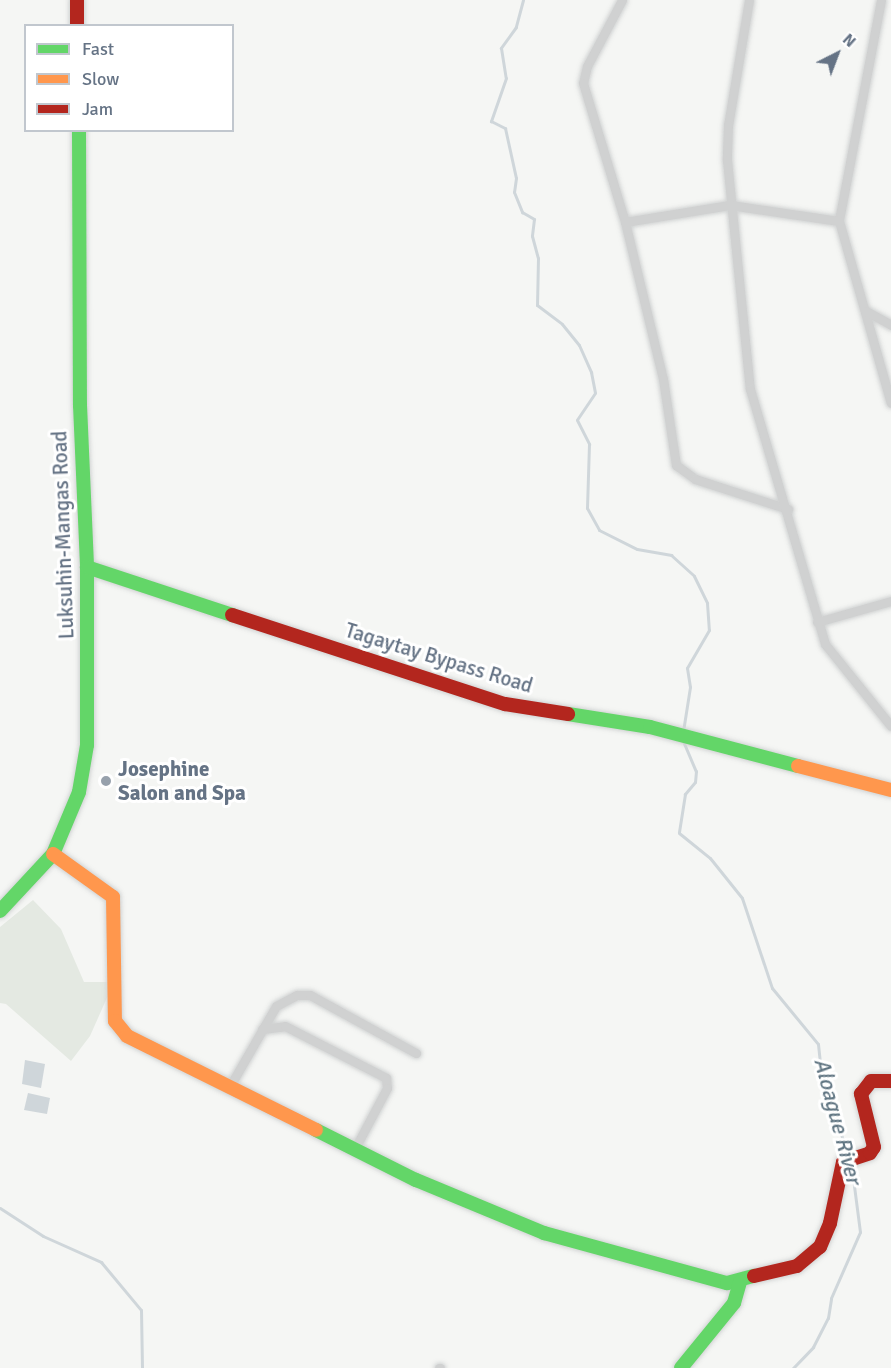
<!DOCTYPE html>
<html>
<head>
<meta charset="utf-8">
<style>
  body { margin:0 }
  #map { position:relative; width:891px; height:1368px; overflow:hidden; background:#f5f6f4; font-family:Signika,sans-serif }
  div>[style] { position:absolute }
  [style*='--x'] { left:calc(var(--x)*1px); top:calc(var(--y)*1px); width:calc(var(--w)*1px); rotate:calc(var(--a)*1deg) }
  .green>* { inset:0; background:#e4e9e2 }
  .water>* { inset:0; background:#cfd6da }
  .stream>* { height:3px; margin:-1.5px; padding:0 1.5px; transform-origin:1.5px; border-radius:1.5px; background:#cfd6da }
  .roads { filter:drop-shadow(0 0 2px #d1d3d3) drop-shadow(0 0 2px #d1d3d3) }
  .street>* { height:9px; margin:-4.5px; padding:0 4.5px; transform-origin:4.5px; border-radius:4.5px; background:#d0d1d1 }
  .fast>* { height:14px; margin:-7px; padding:0 7px; transform-origin:7px; border-radius:7px; background:#63d668 }
  .slow>* { height:14px; margin:-7px; padding:0 7px; transform-origin:7px; border-radius:7px; background:#ff974d }
  .jam>* { height:14px; margin:-7px; padding:0 7px; transform-origin:7px; border-radius:7px; background:#b3261e }
  .dots>* { width:16px; height:16px; translate:-50% -50%; box-sizing:border-box; border:3px solid #fff; border-radius:50% }
  span { translate:-50% -50%; white-space:nowrap; text-align:center; line-height:1.15; -webkit-text-stroke:6px #fff; paint-order:stroke }
  .street-label { font-size:21px; color:#657385 }
  .poi-label { font-size:21px; color:#657385; font-weight:700 }
  .left { translate:0 -50%; text-align:left }
  .water-label { font-size:22px; color:#607582; font-style:italic }
  .legend { position:absolute; left:24px; top:24px; width:210px; height:108px; box-sizing:border-box; background:#fff; border:2px solid #c1c7ce; margin:0; padding:8px 10px; list-style:none; font-size:18px; color:#657385 }
  .legend li { display:flex; align-items:center; gap:12px; height:30px }
  .legend b { width:30px; border:2px solid #c1c7ce }
  .north { position:absolute; left:807px; top:24px; width:60px; height:60px; -webkit-text-stroke:4px #fff; paint-order:stroke; rotate:42deg; font-size:16px; font-weight:700; line-height:24px; text-align:center; color:#657385 }
  .north::after { content:''; display:block; margin:auto; width:21px; height:27px; background:#657385; clip-path:polygon(50% 0,100% 100%,50% 72%,0 100%) }
</style>
</head>
<body>
<div id="map">
  <div class="green">
    <div style="clip-path:polygon(33px 900px,61px 929px,84px 982px,114px 982px,90px 1036px,71px 1061px,6px 1004px,0 1003px,0 927px)"></div>
  </div>
  <div class="water">
    <div style="clip-path:polygon(25px 1060px,45px 1064px,41px 1088px,22px 1084px)"></div>
    <div style="clip-path:polygon(28px 1093px,50px 1098px,47px 1114px,24px 1110px)"></div>
  </div>
  <div class="stream">
    <div style="--x:523;--y:0;--w:28;--a:105"></div>
    <div style="--x:516;--y:27;--w:26;--a:126"></div>
    <div style="--x:501;--y:48;--w:30;--a:81"></div>
    <div style="--x:506;--y:78;--w:46;--a:109.2"></div>
    <div style="--x:491;--y:121;--w:16;--a:27"></div>
    <div style="--x:505;--y:128;--w:51;--a:77.6"></div>
    <div style="--x:516;--y:178;--w:14;--a:98"></div>
    <div style="--x:514;--y:192;--w:22;--a:68"></div>
    <div style="--x:522;--y:212;--w:14;--a:30"></div>
    <div style="--x:534;--y:219;--w:17;--a:97"></div>
    <div style="--x:532;--y:236;--w:23;--a:75"></div>
    <div style="--x:538;--y:258;--w:47;--a:91.2"></div>
    <div style="--x:537;--y:305;--w:31;--a:37"></div>
    <div style="--x:562;--y:324;--w:27;--a:51"></div>
    <div style="--x:579;--y:345;--w:30;--a:66"></div>
    <div style="--x:591;--y:372;--w:21;--a:79"></div>
    <div style="--x:595;--y:393;--w:32;--a:124"></div>
    <div style="--x:577;--y:420;--w:27;--a:63"></div>
    <div style="--x:589;--y:444;--w:64;--a:91.8"></div>
    <div style="--x:587;--y:508;--w:25;--a:61"></div>
    <div style="--x:599;--y:530;--w:42;--a:26.6"></div>
    <div style="--x:637;--y:549;--w:35;--a:10"></div>
    <div style="--x:671;--y:555;--w:31;--a:42"></div>
    <div style="--x:694;--y:576;--w:30;--a:64"></div>
    <div style="--x:707;--y:603;--w:27;--a:86"></div>
    <div style="--x:709;--y:630;--w:44;--a:120.1"></div>
    <div style="--x:687;--y:668;--w:19;--a:81"></div>
    <div style="--x:690;--y:687;--w:45;--a:99"></div>
    <div style="--x:683;--y:741;--w:33;--a:67"></div>
    <div style="--x:696;--y:771;--w:11;--a:95"></div>
    <div style="--x:695;--y:782;--w:16;--a:130"></div>
    <div style="--x:685;--y:794;--w:39;--a:99"></div>
    <div style="--x:679;--y:833;--w:40;--a:39"></div>
    <div style="--x:710;--y:858;--w:51;--a:51.3"></div>
    <div style="--x:742;--y:898;--w:95;--a:71.6"></div>
    <div style="--x:772;--y:988;--w:72;--a:50.6"></div>
    <div style="--x:818;--y:1044;--w:30;--a:84"></div>
    <div style="--x:821;--y:1074;--w:22;--a:60"></div>
    <div style="--x:832;--y:1093;--w:24;--a:83"></div>
    <div style="--x:835;--y:1117;--w:42;--a:70.7"></div>
    <div style="--x:0;--y:1208;--w:51;--a:33.1"></div>
    <div style="--x:43;--y:1236;--w:64;--a:24.1"></div>
    <div style="--x:101;--y:1262;--w:62;--a:50.2"></div>
    <div style="--x:141;--y:1310;--w:58;--a:89"></div>
    <div style="--x:793;--y:1368;--w:29;--a:-46"></div>
    <div style="--x:813;--y:1347;--w:33;--a:-63"></div>
    <div style="--x:828;--y:1318;--w:20;--a:-81"></div>
    <div style="--x:831;--y:1298;--w:72;--a:-66.3"></div>
    <div style="--x:860;--y:1232;--w:70;--a:-97.4"></div>
  </div>
  <div class="roads">
    <div class="street">
      <div style="--x:622;--y:0;--w:75;--a:117.9"></div>
      <div style="--x:587;--y:66;--w:17;--a:103"></div>
      <div style="--x:583;--y:83;--w:145;--a:73.2"></div>
      <div style="--x:625;--y:222;--w:162;--a:76.4"></div>
      <div style="--x:663;--y:379;--w:87;--a:81.4"></div>
      <div style="--x:676;--y:465;--w:24;--a:36"></div>
      <div style="--x:695;--y:479;--w:98;--a:17.9"></div>
      <div style="--x:749;--y:0;--w:127;--a:99.5"></div>
      <div style="--x:728;--y:125;--w:35;--a:92"></div>
      <div style="--x:727;--y:160;--w:230;--a:84.3"></div>
      <div style="--x:750;--y:389;--w:266;--a:73.6"></div>
      <div style="--x:825;--y:644;--w:105;--a:51.2"></div>
      <div style="--x:881;--y:0;--w:225;--a:100.8"></div>
      <div style="--x:839;--y:221;--w:189;--a:74.1"></div>
      <div style="--x:625;--y:222;--w:106;--a:-9.2"></div>
      <div style="--x:730;--y:205;--w:110;--a:8.4"></div>
      <div style="--x:866;--y:311;--w:29;--a:29"></div>
      <div style="--x:817;--y:622;--w:77;--a:-15.8"></div>
      <div style="--x:262;--y:1029;--w:23;--a:-7"></div>
      <div style="--x:285;--y:1026;--w:114;--a:27.2"></div>
      <div style="--x:386;--y:1078;--w:10;--a:84"></div>
      <div style="--x:387;--y:1088;--w:70;--a:118"></div>
      <div style="--x:230;--y:1086;--w:92;--a:-60.1"></div>
      <div style="--x:276;--y:1006;--w:24;--a:-28"></div>
      <div style="--x:297;--y:995;--w:13;--a:0"></div>
      <div style="--x:310;--y:995;--w:121;--a:28.7"></div>
      <div style="--x:439;--y:1368;--w:1;--a:0"></div>
    </div>
    <div class="fast">
      <div style="--x:79;--y:130;--w:275;--a:89.8"></div>
      <div style="--x:80;--y:405;--w:162;--a:87.5"></div>
      <div style="--x:568;--y:714;--w:83;--a:9"></div>
      <div style="--x:650;--y:727;--w:153;--a:14.8"></div>
      <div style="--x:0;--y:911;--w:78;--a:-47.1"></div>
      <div style="--x:53;--y:854;--w:67;--a:-67.2"></div>
      <div style="--x:79;--y:792;--w:48;--a:-80.3"></div>
      <div style="--x:87;--y:745;--w:178;--a:-90"></div>
      <div style="--x:87;--y:567;--w:153;--a:18.3"></div>
      <div style="--x:316;--y:1130;--w:112;--a:26.6"></div>
      <div style="--x:416;--y:1180;--w:139;--a:22.5"></div>
      <div style="--x:544;--y:1233;--w:190;--a:15.3"></div>
      <div style="--x:727;--y:1283;--w:28;--a:-15"></div>
      <div style="--x:681;--y:1368;--w:84;--a:-50.8"></div>
      <div style="--x:734;--y:1303;--w:22;--a:-74"></div>
    </div>
    <div class="slow">
      <div style="--x:798;--y:766;--w:96;--a:14.5"></div>
      <div style="--x:53;--y:854;--w:74;--a:35.6"></div>
      <div style="--x:113;--y:897;--w:124;--a:89.1"></div>
      <div style="--x:115;--y:1021;--w:19;--a:51"></div>
      <div style="--x:127;--y:1036;--w:211;--a:26.4"></div>
    </div>
    <div class="jam">
      <div style="--x:77;--y:0;--w:26;--a:90"></div>
      <div style="--x:232;--y:615;--w:287;--a:18.1"></div>
      <div style="--x:505;--y:704;--w:64;--a:9"></div>
      <div style="--x:754;--y:1276;--w:44;--a:-13.1"></div>
      <div style="--x:797;--y:1266;--w:30;--a:-40"></div>
      <div style="--x:820;--y:1247;--w:26;--a:-67"></div>
      <div style="--x:830;--y:1223;--w:62;--a:-78"></div>
      <div style="--x:843;--y:1162;--w:28;--a:-18"></div>
      <div style="--x:870;--y:1153;--w:7;--a:-56"></div>
      <div style="--x:874;--y:1147;--w:55;--a:-103.8"></div>
      <div style="--x:861;--y:1094;--w:16;--a:-52"></div>
      <div style="--x:871;--y:1081;--w:20;--a:0"></div>
    </div>
  </div>
  <div class="dots">
    <div style="left:106px;top:781px;background:#97a1ac"></div>
  </div>
  <div class="street-label">
    <span style="left:63px;top:535px;rotate:-92deg">Luksuhin-Mangas Road</span>
    <span style="left:439px;top:658px;rotate:17deg">Tagaytay Bypass Road</span>
  </div>
  <div class="poi-label">
    <span class="left" style="left:118px;top:781px">Josephine<br>Salon and Spa</span>
  </div>
  <div class="water-label">
    <span style="left:838px;top:1121px;rotate:75deg">Aloague River</span>
  </div>
  <ul class="legend">
  <li><b style="height:8px;background:#63d668"></b>Fast</li>
  <li><b style="height:8px;background:#ff974d"></b>Slow</li>
  <li><b style="height:8px;background:#b3261e"></b>Jam</li>
  </ul>
  <div class="north">N</div>
</div>
</body>
</html>
